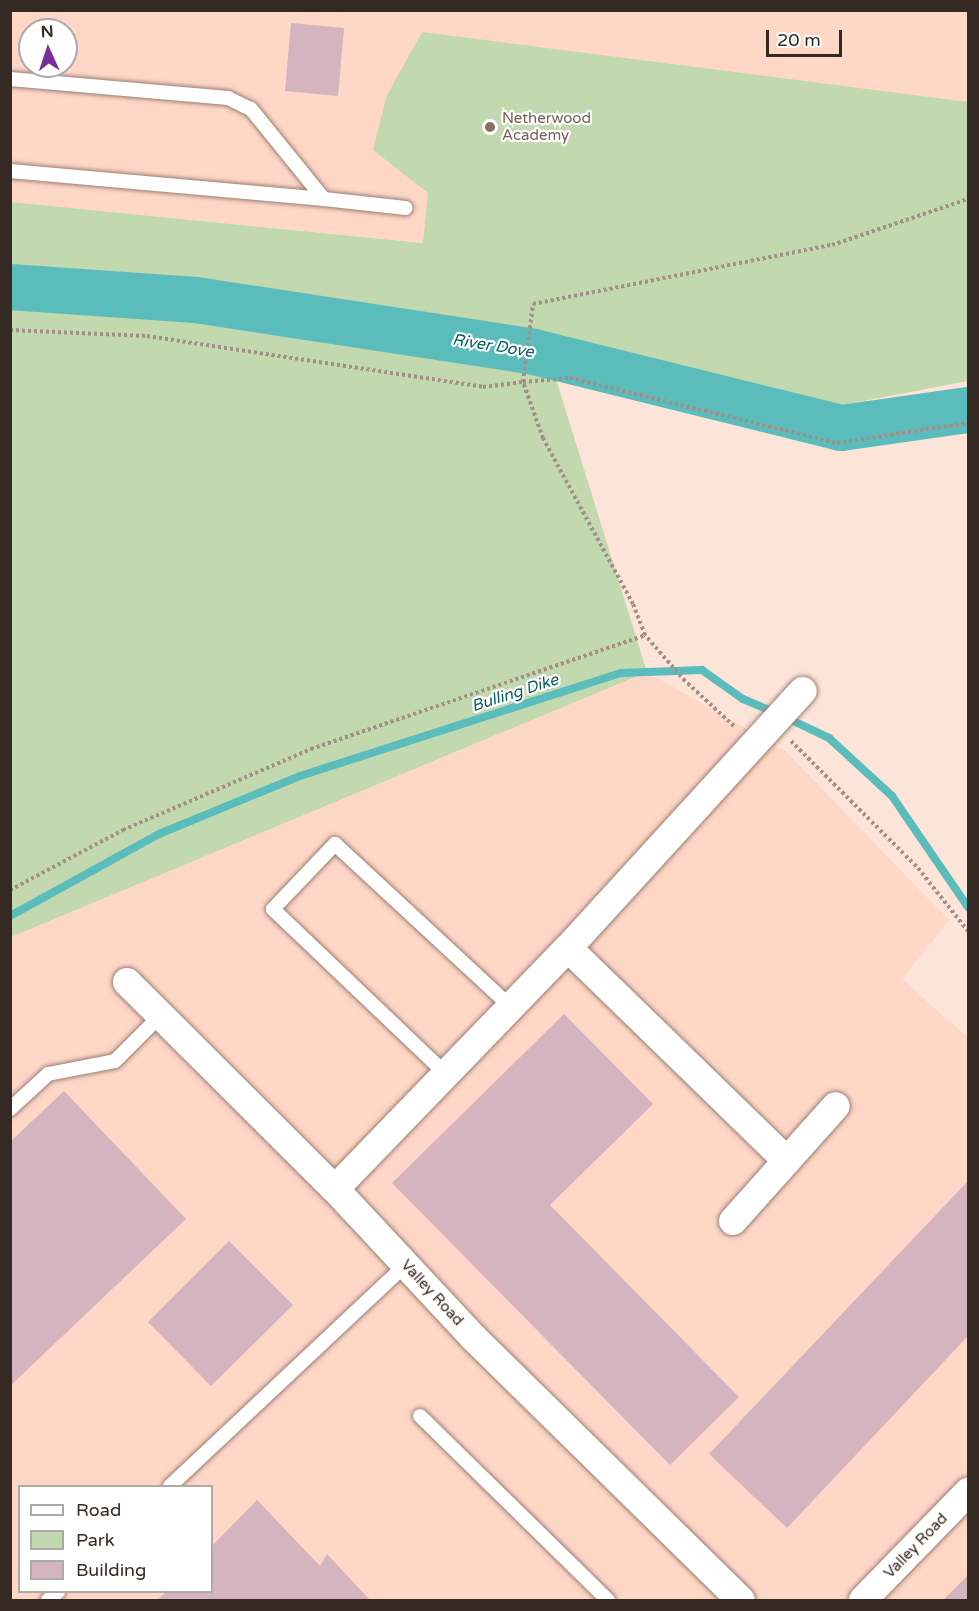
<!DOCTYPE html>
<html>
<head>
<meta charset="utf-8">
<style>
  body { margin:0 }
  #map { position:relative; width:979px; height:1611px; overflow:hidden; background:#fde4d9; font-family:"Varela Round",sans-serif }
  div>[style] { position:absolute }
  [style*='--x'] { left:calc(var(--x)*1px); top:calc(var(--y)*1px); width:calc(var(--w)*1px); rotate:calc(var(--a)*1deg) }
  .built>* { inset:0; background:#fed7c7 }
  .green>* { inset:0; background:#c2d8af }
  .stream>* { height:8px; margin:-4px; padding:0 4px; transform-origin:4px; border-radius:4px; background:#5bbcbc }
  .river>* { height:46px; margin:-23px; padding:0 23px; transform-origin:23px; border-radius:23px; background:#5bbcbc }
  .building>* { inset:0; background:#d3b4bf }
  .path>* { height:4px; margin-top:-2px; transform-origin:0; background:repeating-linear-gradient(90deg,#a28f87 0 3px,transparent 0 6px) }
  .roads { filter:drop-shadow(0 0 2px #9b7f73) drop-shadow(0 0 2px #9b7f73) }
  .service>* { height:14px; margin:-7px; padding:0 7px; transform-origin:7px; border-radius:7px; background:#fff }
  .minor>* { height:28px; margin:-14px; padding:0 14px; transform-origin:14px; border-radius:14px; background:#fff }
  .dots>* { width:16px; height:16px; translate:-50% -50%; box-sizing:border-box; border:3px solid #fff; border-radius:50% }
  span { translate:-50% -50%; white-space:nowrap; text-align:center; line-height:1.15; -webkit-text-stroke:4.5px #fff; paint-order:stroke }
  .education-label { font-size:15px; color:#785e54 }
  .left { translate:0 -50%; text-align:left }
  .street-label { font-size:15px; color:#352924 }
  .water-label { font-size:16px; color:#065e5e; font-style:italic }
  .frame { position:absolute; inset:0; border:12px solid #352924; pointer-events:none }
  .legend { position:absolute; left:18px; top:1485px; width:195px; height:108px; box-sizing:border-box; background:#fff; border:2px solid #aea9a7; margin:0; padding:8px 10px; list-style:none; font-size:18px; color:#352924 }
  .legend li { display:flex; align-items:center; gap:12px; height:30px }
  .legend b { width:30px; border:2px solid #aea9a7 }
  .north { position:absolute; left:18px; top:18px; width:60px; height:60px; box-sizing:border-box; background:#fff; border:2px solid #aea9a7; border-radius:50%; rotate:357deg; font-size:16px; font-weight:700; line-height:24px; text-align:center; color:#352924 }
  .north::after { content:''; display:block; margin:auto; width:21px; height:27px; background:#7b2d9e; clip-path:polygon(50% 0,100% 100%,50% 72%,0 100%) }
  .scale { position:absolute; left:766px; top:30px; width:76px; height:27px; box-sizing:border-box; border:3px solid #352924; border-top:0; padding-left:8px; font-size:18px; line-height:21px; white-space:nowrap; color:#352924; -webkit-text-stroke:4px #fff; paint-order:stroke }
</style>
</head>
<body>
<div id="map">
  <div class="built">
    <div style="clip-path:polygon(evenodd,10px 11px,968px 11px,968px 189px,457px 246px,11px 202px,10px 11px,30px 30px,66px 30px,66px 66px,30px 66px,30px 30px)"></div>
    <div style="clip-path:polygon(evenodd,647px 672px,785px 751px,949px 920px,902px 979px,968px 1038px,968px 1600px,11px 1600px,11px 937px,647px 672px,20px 1486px,212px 1486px,212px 1592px,20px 1592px,20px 1486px)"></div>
  </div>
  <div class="green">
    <div style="clip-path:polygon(422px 32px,968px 102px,968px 381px,827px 408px,542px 334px,647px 672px,11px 937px,11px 202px,423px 243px,428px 193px,373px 150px,387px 95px)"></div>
  </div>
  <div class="stream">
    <div style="--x:787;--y:718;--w:47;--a:25.5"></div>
    <div style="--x:829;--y:738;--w:86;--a:42.6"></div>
    <div style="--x:892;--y:796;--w:135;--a:55.6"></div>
    <div style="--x:10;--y:916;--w:170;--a:-28.8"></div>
    <div style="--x:159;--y:834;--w:152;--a:-22.4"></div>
    <div style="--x:300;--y:776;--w:337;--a:-17.8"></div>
    <div style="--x:621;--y:673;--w:81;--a:-2.1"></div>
    <div style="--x:702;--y:670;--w:50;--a:35.3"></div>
    <div style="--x:743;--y:699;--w:36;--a:23"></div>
  </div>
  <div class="river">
    <div style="--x:10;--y:287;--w:186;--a:4"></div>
    <div style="--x:196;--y:300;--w:342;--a:8.7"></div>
    <div style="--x:534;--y:352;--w:316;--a:13.9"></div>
    <div style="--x:841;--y:428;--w:128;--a:-8.1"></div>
  </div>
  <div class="building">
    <div style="clip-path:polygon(291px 23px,344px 28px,338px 96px,285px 91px)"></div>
    <div style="clip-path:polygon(564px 1014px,653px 1104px,550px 1205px,739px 1397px,670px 1465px,392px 1183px)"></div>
    <div style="clip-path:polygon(64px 1091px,186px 1219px,10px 1386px,10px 1142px)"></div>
    <div style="clip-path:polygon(968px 1181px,968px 1336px,787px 1528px,709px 1454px)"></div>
    <div style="clip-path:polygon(229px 1241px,293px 1305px,211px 1386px,148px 1322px)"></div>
    <div style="clip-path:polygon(257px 1500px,320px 1566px,327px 1554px,370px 1600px,157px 1600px,166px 1592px,212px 1592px,212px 1546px)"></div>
    <div style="clip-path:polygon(968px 1575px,968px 1600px,943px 1600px)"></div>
  </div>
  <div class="path">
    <div style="--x:10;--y:330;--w:137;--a:2.5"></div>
    <div style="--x:147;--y:336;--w:340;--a:8.6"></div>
    <div style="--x:483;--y:387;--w:40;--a:-7.1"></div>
    <div style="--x:523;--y:382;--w:79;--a:-82.7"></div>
    <div style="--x:533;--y:304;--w:305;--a:-11.2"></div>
    <div style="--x:832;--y:245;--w:144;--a:-18.7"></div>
    <div style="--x:734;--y:726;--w:67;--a:-137.4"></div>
    <div style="--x:685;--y:681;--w:61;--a:-131"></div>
    <div style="--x:645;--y:635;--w:33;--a:-111"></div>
    <div style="--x:633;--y:604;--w:189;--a:-118.5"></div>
    <div style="--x:543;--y:438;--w:59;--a:-109.7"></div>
    <div style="--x:523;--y:382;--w:47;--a:-4.9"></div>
    <div style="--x:570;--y:378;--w:275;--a:13.7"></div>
    <div style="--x:837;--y:443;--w:133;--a:-8.7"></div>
    <div style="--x:791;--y:741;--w:180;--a:45"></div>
    <div style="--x:918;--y:868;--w:80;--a:51.6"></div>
    <div style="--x:10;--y:890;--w:128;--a:-28"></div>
    <div style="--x:123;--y:830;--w:205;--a:-23.3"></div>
    <div style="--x:311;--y:749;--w:353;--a:-18.8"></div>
  </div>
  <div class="roads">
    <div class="service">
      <div style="--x:10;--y:79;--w:219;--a:5"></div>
      <div style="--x:228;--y:98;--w:25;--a:26"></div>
      <div style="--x:251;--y:109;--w:116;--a:51"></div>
      <div style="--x:324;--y:199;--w:315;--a:-174.9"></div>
      <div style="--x:324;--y:199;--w:82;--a:6.3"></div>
      <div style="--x:446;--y:1074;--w:239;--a:-136.4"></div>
      <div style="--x:273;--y:909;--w:90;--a:-46.4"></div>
      <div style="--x:335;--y:844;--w:240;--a:42.8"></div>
      <div style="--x:10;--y:1109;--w:52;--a:-42.6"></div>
      <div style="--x:48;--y:1074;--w:68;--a:-11"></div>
      <div style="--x:115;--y:1061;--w:64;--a:-45"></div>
      <div style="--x:420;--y:1416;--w:263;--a:44.4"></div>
      <div style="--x:170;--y:1486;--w:323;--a:-43.2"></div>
      <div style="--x:48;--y:1600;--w:13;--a:-39"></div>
    </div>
    <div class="minor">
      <div style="--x:568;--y:948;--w:305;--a:44.2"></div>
      <div style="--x:127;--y:982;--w:293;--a:44.9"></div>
      <div style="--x:335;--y:1189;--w:204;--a:47"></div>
      <div style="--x:474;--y:1338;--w:374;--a:44.5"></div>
      <div style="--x:335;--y:1189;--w:335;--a:-46"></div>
      <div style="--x:568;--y:948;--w:348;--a:-47.6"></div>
      <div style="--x:733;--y:1221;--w:154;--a:-48.2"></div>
      <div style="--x:863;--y:1600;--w:151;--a:-45.8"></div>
    </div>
  </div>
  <div class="dots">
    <div style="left:490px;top:127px;background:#8d6e63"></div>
  </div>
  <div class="education-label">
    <span class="left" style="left:502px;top:127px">Netherwood<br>Academy</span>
  </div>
  <div class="street-label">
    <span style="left:432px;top:1293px;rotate:47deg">Valley Road</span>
    <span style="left:916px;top:1546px;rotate:-46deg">Valley Road</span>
  </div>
  <div class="water-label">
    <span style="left:493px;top:346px;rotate:9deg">River Dove</span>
    <span style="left:515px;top:693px;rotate:-18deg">Bulling Dike</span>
  </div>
  <div class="frame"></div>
  <ul class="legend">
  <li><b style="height:8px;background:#fff"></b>Road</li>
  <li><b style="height:16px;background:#c2d8af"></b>Park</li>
  <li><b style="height:16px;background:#d3b4bf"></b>Building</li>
  </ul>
  <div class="north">N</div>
  <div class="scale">20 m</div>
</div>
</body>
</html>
